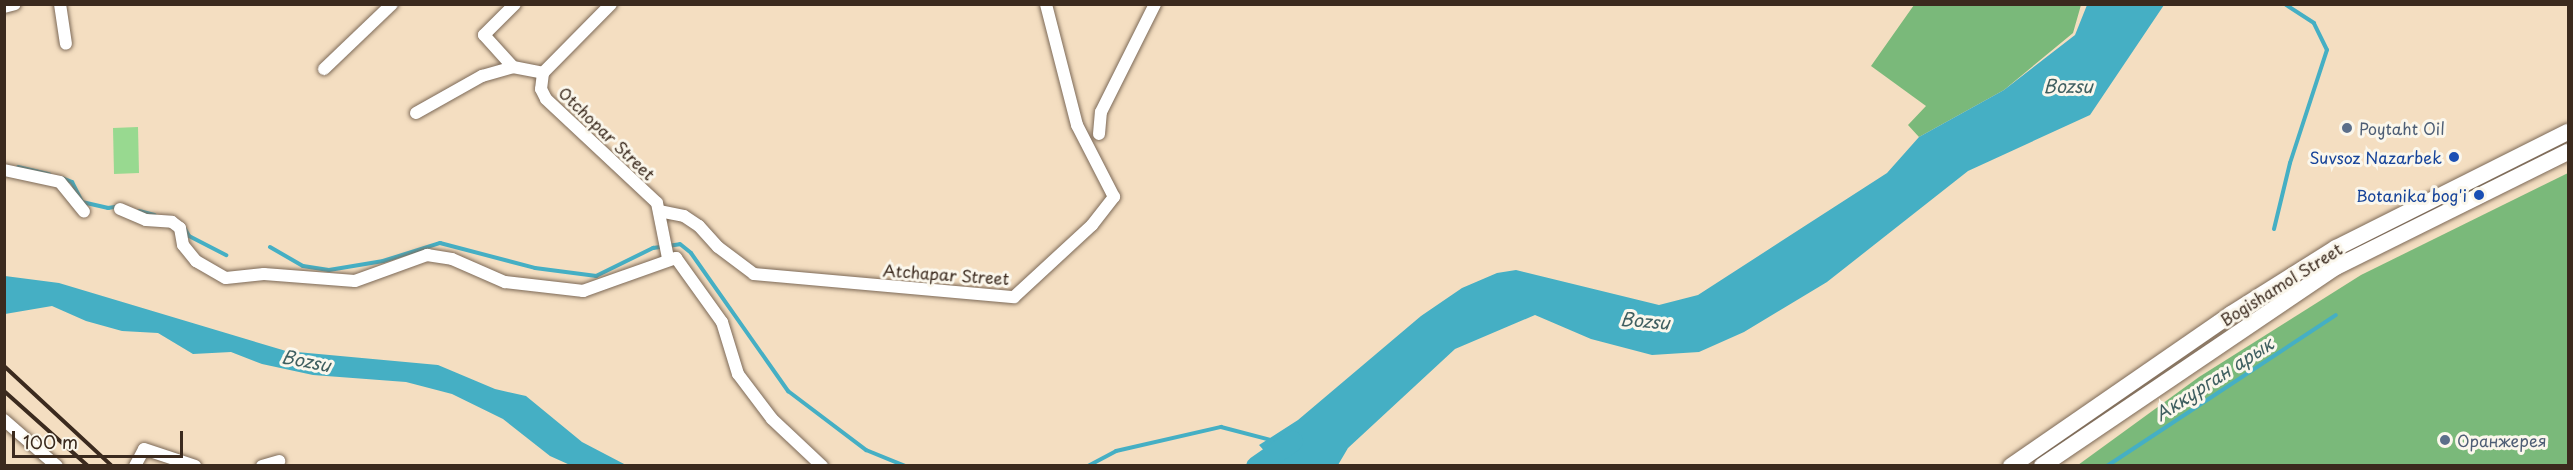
<!DOCTYPE html>
<html>
<head>
<meta charset="utf-8">
<style>
  body { margin:0 }
  #map { position:relative; width:2573px; height:470px; overflow:hidden; background:#f4dec1; font-family:"Playpen Sans",sans-serif }
  div>[style] { position:absolute }
  [style*='--x'] { left:calc(var(--x)*1px); top:calc(var(--y)*1px); width:calc(var(--w)*1px); rotate:calc(var(--a)*1deg) }
  .green>* { inset:0; background:#98d990 }
  .forest>* { inset:0; background:#7ab97a }
  .water>* { inset:0; background:#45afc4 }
  .stream>* { height:4px; margin:-2px; padding:0 2px; transform-origin:2px; border-radius:2px; background:#45afc4 }
  .river>* { height:21px; margin:-10.5px; padding:0 10.5px; transform-origin:10.5px; border-radius:10.5px; background:#45afc4 }
  .roads { filter:drop-shadow(0 0 2px #7c6957) drop-shadow(0 0 2px #7c6957) }
  .minor>* { height:12px; margin:-6px; padding:0 6px; transform-origin:6px; border-radius:6px; background:#fff }
  .secondary>* { height:16px; margin:-8px; padding:0 8px; transform-origin:8px; border-radius:8px; background:#fff }
  .rail>* { height:4px; margin:-2px; padding:0 2px; transform-origin:2px; border-radius:2px; background:#3b2a1e }
  .dots>* { width:16px; height:16px; translate:-50% -50%; box-sizing:border-box; border:3px solid #fbf7ec; border-radius:50% }
  span { translate:-50% -50%; white-space:nowrap; text-align:center; line-height:1.15; -webkit-text-stroke:6px #fbf7ec; paint-order:stroke }
  .service-label { font-size:16px; color:#4e5e75 }
  .left { translate:0 -50%; text-align:left }
  .street-label { font-size:16px; color:#3b2a1e }
  .transit-label { font-size:16px; color:#164399 }
  .right { translate:-100% -50%; text-align:right }
  .water-label { font-size:18px; color:#3f5f60; font-style:italic }
  .frame { position:absolute; inset:0; border:6px solid #3b2a1e; pointer-events:none }
  .scale { position:absolute; left:12px; top:431px; width:171px; height:27px; box-sizing:border-box; border:3px solid #3b2a1e; border-top:0; padding-left:8px; font-size:18px; line-height:21px; white-space:nowrap; color:#3b2a1e; -webkit-text-stroke:4px #fbf7ec; paint-order:stroke }
</style>
</head>
<body>
<div id="map">
  <div class="green">
    <div style="clip-path:polygon(138px 127px,139px 173px,114px 174px,113px 128px)"></div>
  </div>
  <div class="forest">
    <div style="clip-path:polygon(1914px 5px,2081px 5px,2073px 33px,2004px 90px,1919px 137px,1908px 125px,1926px 106px,1871px 66px)"></div>
    <div style="clip-path:polygon(2568px 173px,2568px 465px,2078px 465px,2199px 377px,2361px 275px)"></div>
  </div>
  <div class="water">
    <div style="clip-path:polygon(2087px 5px,2164px 5px,2090px 115px,1968px 171px,1827px 282px,1744px 332px,1699px 352px,1652px 355px,1591px 339px,1535px 315px,1455px 349px,1348px 448px,1338px 465px,1277px 465px,1259px 445px,1298px 420px,1421px 316px,1462px 288px,1497px 273px,1516px 270px,1659px 305px,1698px 295px,1887px 173px,1919px 137px,2004px 90px,2075px 35px)"></div>
    <div style="clip-path:polygon(5px 276px,59px 283px,286px 351px,438px 365px,495px 389px,526px 396px,582px 442px,626px 465px,570px 465px,550px 456px,503px 419px,452px 394px,406px 382px,313px 375px,262px 364px,231px 352px,193px 354px,158px 333px,122px 331px,86px 321px,52px 306px,5px 314px)"></div>
  </div>
  <div class="stream">
    <div style="--x:18;--y:167;--w:32;--a:13"></div>
    <div style="--x:62;--y:178;--w:11;--a:22"></div>
    <div style="--x:72;--y:182;--w:22;--a:63"></div>
    <div style="--x:82;--y:202;--w:27;--a:13"></div>
    <div style="--x:108;--y:208;--w:12;--a:-9"></div>
    <div style="--x:139;--y:211;--w:16;--a:14"></div>
    <div style="--x:185;--y:229;--w:8;--a:60"></div>
    <div style="--x:189;--y:236;--w:42;--a:27.2"></div>
    <div style="--x:2274;--y:229;--w:68;--a:-76.4"></div>
    <div style="--x:2290;--y:163;--w:119;--a:-71.9"></div>
    <div style="--x:2327;--y:50;--w:30;--a:-116"></div>
    <div style="--x:2314;--y:23;--w:35;--a:-147"></div>
    <div style="--x:270;--y:247;--w:38;--a:30"></div>
    <div style="--x:303;--y:266;--w:26;--a:9"></div>
    <div style="--x:329;--y:270;--w:55;--a:-9.5"></div>
    <div style="--x:383;--y:261;--w:60;--a:-17.5"></div>
    <div style="--x:440;--y:243;--w:98;--a:14.7"></div>
    <div style="--x:535;--y:268;--w:62;--a:7.5"></div>
    <div style="--x:596;--y:276;--w:64;--a:-26.2"></div>
    <div style="--x:653;--y:248;--w:27;--a:-8"></div>
    <div style="--x:680;--y:244;--w:14;--a:39"></div>
    <div style="--x:691;--y:253;--w:169;--a:54.9"></div>
    <div style="--x:788;--y:391;--w:98;--a:37.1"></div>
    <div style="--x:866;--y:450;--w:42;--a:22.3"></div>
    <div style="--x:1088;--y:466;--w:32;--a:-28"></div>
    <div style="--x:1116;--y:451;--w:108;--a:-12.9"></div>
    <div style="--x:1221;--y:427;--w:52;--a:14.6"></div>
    <div style="--x:2107;--y:466;--w:274;--a:-33.4"></div>
  </div>
  <div class="river">
    <div style="--x:1256;--y:466;--w:44;--a:-34.8"></div>
  </div>
  <div class="roads">
    <div class="minor">
      <div style="--x:60;--y:4;--w:40;--a:81.5"></div>
      <div style="--x:515;--y:4;--w:44;--a:135"></div>
      <div style="--x:484;--y:35;--w:43;--a:47.8"></div>
      <div style="--x:513;--y:67;--w:31;--a:11"></div>
      <div style="--x:611;--y:4;--w:97;--a:134.6"></div>
      <div style="--x:543;--y:73;--w:16;--a:97"></div>
      <div style="--x:541;--y:89;--w:11;--a:63"></div>
      <div style="--x:546;--y:99;--w:152;--a:43.1"></div>
      <div style="--x:657;--y:203;--w:56;--a:78.7"></div>
      <div style="--x:4;--y:7;--w:11;--a:-15"></div>
      <div style="--x:324;--y:69;--w:94;--a:-43.7"></div>
      <div style="--x:416;--y:113;--w:76;--a:-29.3"></div>
      <div style="--x:482;--y:76;--w:32;--a:-16"></div>
      <div style="--x:1099;--y:134;--w:22;--a:-85"></div>
      <div style="--x:1101;--y:112;--w:121;--a:-63.4"></div>
      <div style="--x:4;--y:170;--w:57;--a:12.1"></div>
      <div style="--x:60;--y:182;--w:38;--a:51"></div>
      <div style="--x:120;--y:209;--w:28;--a:23"></div>
      <div style="--x:146;--y:220;--w:26;--a:4"></div>
      <div style="--x:172;--y:222;--w:10;--a:37"></div>
      <div style="--x:180;--y:228;--w:17;--a:80"></div>
      <div style="--x:183;--y:245;--w:21;--a:51"></div>
      <div style="--x:196;--y:261;--w:34;--a:30"></div>
      <div style="--x:226;--y:278;--w:38;--a:-6"></div>
      <div style="--x:264;--y:274;--w:91;--a:4.4"></div>
      <div style="--x:355;--y:281;--w:77;--a:-19.9"></div>
      <div style="--x:427;--y:255;--w:25;--a:9"></div>
      <div style="--x:452;--y:259;--w:58;--a:23.5"></div>
      <div style="--x:505;--y:282;--w:79;--a:6.6"></div>
      <div style="--x:583;--y:291;--w:99;--a:-19.5"></div>
      <div style="--x:676;--y:258;--w:79;--a:54.3"></div>
      <div style="--x:722;--y:322;--w:54;--a:72.9"></div>
      <div style="--x:738;--y:374;--w:56;--a:52.9"></div>
      <div style="--x:772;--y:419;--w:69;--a:43.2"></div>
      <div style="--x:659;--y:211;--w:25;--a:11"></div>
      <div style="--x:684;--y:216;--w:18;--a:34"></div>
      <div style="--x:699;--y:226;--w:28;--a:48"></div>
      <div style="--x:718;--y:247;--w:45;--a:36.9"></div>
      <div style="--x:754;--y:274;--w:261;--a:5.1"></div>
      <div style="--x:1014;--y:297;--w:106;--a:-42.7"></div>
      <div style="--x:1092;--y:225;--w:36;--a:-52"></div>
      <div style="--x:1114;--y:197;--w:81;--a:-117.2"></div>
      <div style="--x:1077;--y:125;--w:125;--a:-104.4"></div>
      <div style="--x:4;--y:420;--w:70;--a:41"></div>
      <div style="--x:135;--y:466;--w:19;--a:-62"></div>
      <div style="--x:144;--y:449;--w:54;--a:18.4"></div>
      <div style="--x:262;--y:466;--w:18;--a:-16"></div>
    </div>
    <div class="secondary">
      <div style="--x:2011;--y:466;--w:267;--a:-34.6"></div>
      <div style="--x:2231;--y:314;--w:124;--a:-32.2"></div>
      <div style="--x:2336;--y:248;--w:259;--a:-26.6"></div>
      <div style="--x:2042;--y:466;--w:355;--a:-34.1"></div>
      <div style="--x:2336;--y:267;--w:259;--a:-26.4"></div>
    </div>
  </div>
  <div class="rail">
    <div style="--x:4;--y:366;--w:147;--a:42.8"></div>
    <div style="--x:4;--y:391;--w:113;--a:41.8"></div>
  </div>
  <div class="dots">
    <div style="left:2347px;top:128px;background:#5c6f8a"></div>
    <div style="left:2454px;top:157px;background:#1a4fb4"></div>
    <div style="left:2479px;top:195px;background:#1a4fb4"></div>
    <div style="left:2445px;top:440px;background:#5c6f8a"></div>
  </div>
  <div class="service-label">
    <span class="left" style="left:2359px;top:128px">Poytaht Oil</span>
    <span class="left" style="left:2457px;top:440px">Оранжерея</span>
  </div>
  <div class="street-label">
    <span style="left:607px;top:133px;rotate:44deg">Otchopar Street</span>
    <span style="left:946px;top:274px;rotate:4deg">Atchapar Street</span>
    <span style="left:2281px;top:284px;rotate:-32deg">Bogishamol Street</span>
  </div>
  <div class="transit-label">
    <span class="right" style="left:2442px;top:157px">Suvsoz Nazarbek</span>
    <span class="right" style="left:2467px;top:195px">Botanika bog'i</span>
  </div>
  <div class="water-label">
    <span style="left:2068px;top:86px">Bozsu</span>
    <span style="left:1645px;top:321px;rotate:5deg">Bozsu</span>
    <span style="left:306px;top:361px;rotate:11deg">Bozsu</span>
    <span style="left:2214px;top:379px;rotate:-33deg">Аккурган арык</span>
  </div>
  <div class="frame"></div>
  <div class="scale">100 m</div>
</div>
</body>
</html>
